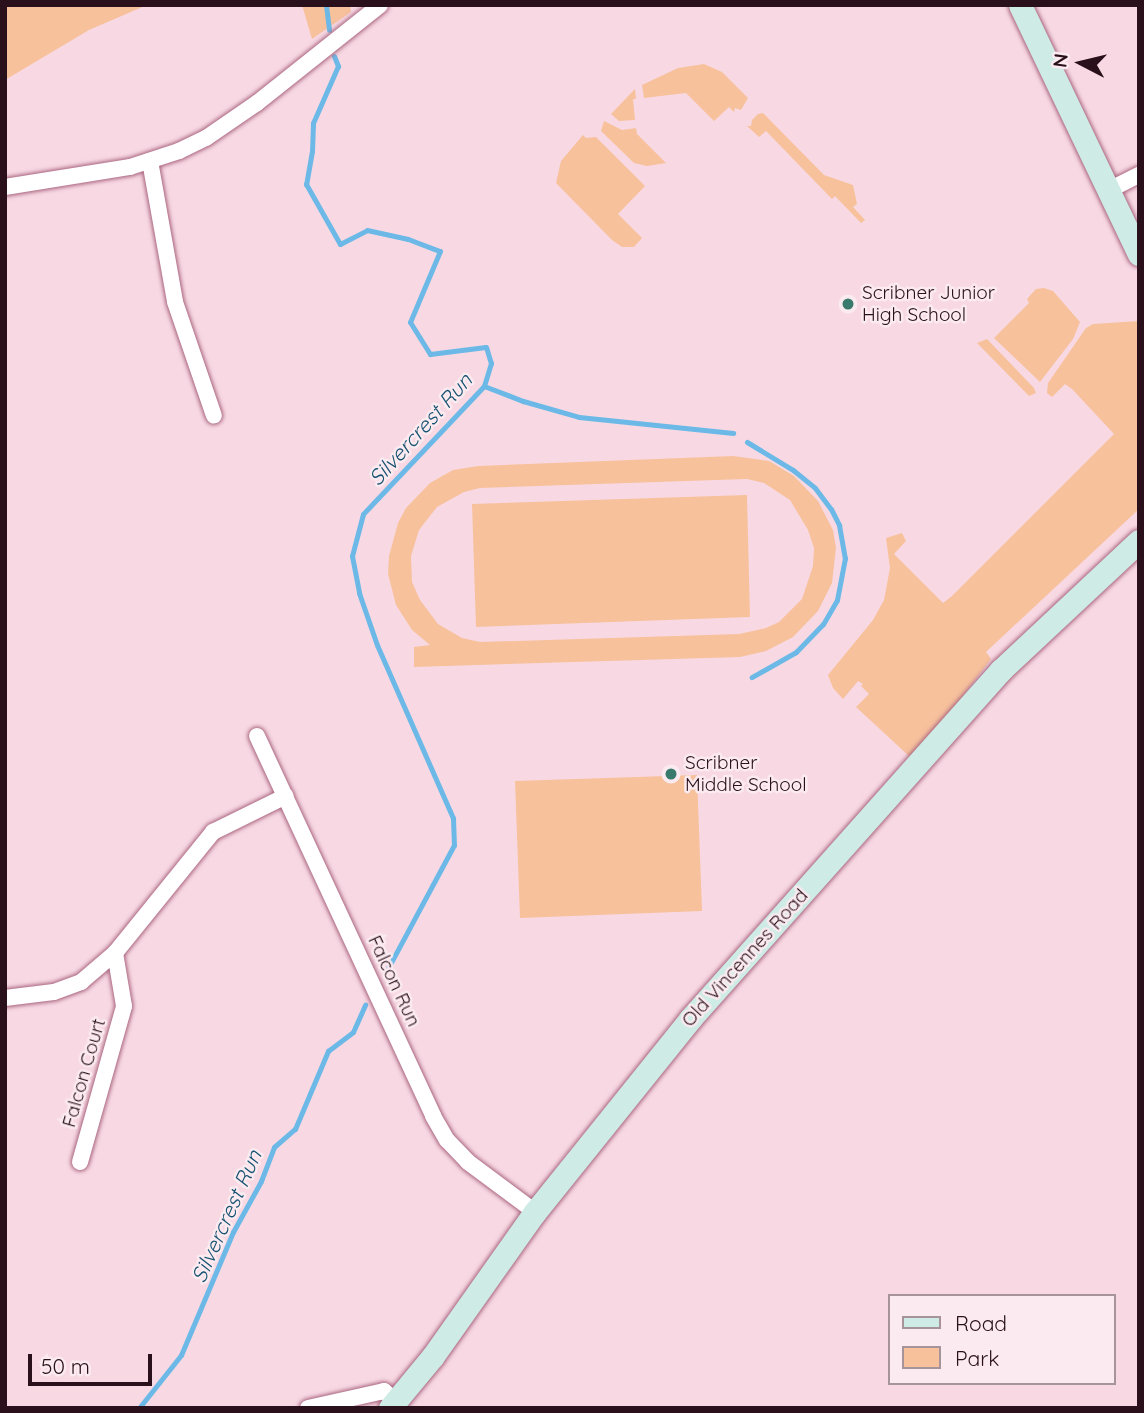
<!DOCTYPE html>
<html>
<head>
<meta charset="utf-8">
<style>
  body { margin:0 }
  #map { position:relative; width:1144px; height:1413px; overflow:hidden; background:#f8d9e3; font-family:Quicksand,sans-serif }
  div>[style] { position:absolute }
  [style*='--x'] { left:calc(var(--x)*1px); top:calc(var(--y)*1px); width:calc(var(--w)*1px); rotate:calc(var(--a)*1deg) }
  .green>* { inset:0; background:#f7c19c }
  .stream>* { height:5px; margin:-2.5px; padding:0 2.5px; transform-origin:2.5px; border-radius:2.5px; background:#6cb9e7 }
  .roads { filter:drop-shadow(0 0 2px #aa6680) drop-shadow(0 0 2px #aa6680) }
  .street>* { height:16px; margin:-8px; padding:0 8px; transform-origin:8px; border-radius:8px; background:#fff }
  .secondary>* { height:23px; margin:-11.5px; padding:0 11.5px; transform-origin:11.5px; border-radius:11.5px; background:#ceebe5 }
  .dots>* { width:19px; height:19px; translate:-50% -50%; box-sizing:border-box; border:4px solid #fbebf0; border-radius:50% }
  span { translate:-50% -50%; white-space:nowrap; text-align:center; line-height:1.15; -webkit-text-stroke:5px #fbebf0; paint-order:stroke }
  .poi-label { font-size:19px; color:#2a101a }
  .left { translate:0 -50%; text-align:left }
  .street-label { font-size:19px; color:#2a101a }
  .water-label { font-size:21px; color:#165271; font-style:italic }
  .frame { position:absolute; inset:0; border:7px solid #2a101a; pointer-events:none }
  .legend { position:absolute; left:888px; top:1294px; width:228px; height:91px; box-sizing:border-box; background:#fbebf0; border:2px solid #a7939a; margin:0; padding:9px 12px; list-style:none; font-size:21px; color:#2a101a }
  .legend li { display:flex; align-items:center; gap:14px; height:35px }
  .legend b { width:35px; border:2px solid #a7939a }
  .north { position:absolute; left:1046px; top:28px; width:70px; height:70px; -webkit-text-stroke:5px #fbebf0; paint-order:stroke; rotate:277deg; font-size:19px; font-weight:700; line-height:28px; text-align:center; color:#2a101a }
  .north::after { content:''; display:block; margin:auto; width:24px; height:32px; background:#2a101a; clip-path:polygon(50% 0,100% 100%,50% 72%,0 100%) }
  .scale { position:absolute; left:28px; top:1354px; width:124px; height:32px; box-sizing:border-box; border:4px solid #2a101a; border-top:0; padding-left:9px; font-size:21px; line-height:24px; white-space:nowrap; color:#2a101a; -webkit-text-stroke:5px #fbebf0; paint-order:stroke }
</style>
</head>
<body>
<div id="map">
  <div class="green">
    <div style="clip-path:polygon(5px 5px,147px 5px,89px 30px,5px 80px)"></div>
    <div style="clip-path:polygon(302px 5px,350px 5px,351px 12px,312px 39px)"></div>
    <div style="clip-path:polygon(704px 64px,722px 72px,748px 98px,741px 110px,735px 108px,734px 112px,729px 107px,714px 121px,686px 93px,644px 98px,642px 85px,678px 68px)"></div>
    <div style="clip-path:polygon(635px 89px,636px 99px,633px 99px,635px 120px,619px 121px,611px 114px)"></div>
    <div style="clip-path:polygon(763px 113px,824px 175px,853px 185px,857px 204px,853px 207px,865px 220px,861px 223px,835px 196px,832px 199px,766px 131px,759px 137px,747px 126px,751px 126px,752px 120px,758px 114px)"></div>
    <div style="clip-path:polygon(604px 121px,622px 130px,636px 128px,637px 134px,666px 163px,647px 166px,634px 163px,601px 131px)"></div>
    <div style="clip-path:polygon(583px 135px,586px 138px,596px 137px,645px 186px,618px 214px,642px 238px,634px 247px,622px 247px,612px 240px,556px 183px,561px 161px)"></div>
    <div style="clip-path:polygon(1044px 288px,1053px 291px,1080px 322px,1073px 339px,1040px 382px,994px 338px,1029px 303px,1027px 299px,1036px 289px)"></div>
    <div style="clip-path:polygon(1139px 321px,1139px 509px,986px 652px,991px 659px,951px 711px,910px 757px,856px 707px,869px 694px,861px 686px,863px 684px,858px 681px,843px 699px,833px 688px,828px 675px,873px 620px,884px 600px,890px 568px,886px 538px,902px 533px,906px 541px,894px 554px,943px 603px,952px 596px,1114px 434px,1072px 389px,1065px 384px,1052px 397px,1047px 393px,1048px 383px,1086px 328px,1093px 324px)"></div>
    <div style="clip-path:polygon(987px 339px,1034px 388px,1036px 393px,1029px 396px,977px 343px)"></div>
    <div style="clip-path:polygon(evenodd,733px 456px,769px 461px,794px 476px,818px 501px,833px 530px,836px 548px,832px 583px,818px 611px,793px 637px,766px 651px,740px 657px,414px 667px,414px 647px,430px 645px,412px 630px,396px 605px,388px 574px,389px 556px,398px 523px,406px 508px,430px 483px,453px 470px,478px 466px,733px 456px,747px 479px,764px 483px,790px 500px,808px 530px,814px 548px,813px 566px,802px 599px,779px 622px,766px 628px,739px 634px,480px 642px,462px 638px,438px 624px,420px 600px,412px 582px,411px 556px,419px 530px,437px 507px,464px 492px,480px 488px,747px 479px)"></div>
    <div style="clip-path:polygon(747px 495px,750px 617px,476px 627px,472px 504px)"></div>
    <div style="clip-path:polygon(697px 775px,702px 911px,520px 918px,515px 781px)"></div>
  </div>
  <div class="stream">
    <div style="--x:326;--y:5;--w:25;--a:83"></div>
    <div style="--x:334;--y:56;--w:11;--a:68"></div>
    <div style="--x:338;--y:66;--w:62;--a:113.7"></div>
    <div style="--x:313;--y:123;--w:28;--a:92"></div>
    <div style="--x:312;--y:151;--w:34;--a:100"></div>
    <div style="--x:306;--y:184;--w:69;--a:60.5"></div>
    <div style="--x:340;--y:244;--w:30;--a:-27"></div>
    <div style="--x:367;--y:230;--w:42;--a:12.4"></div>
    <div style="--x:408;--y:239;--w:34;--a:21"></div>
    <div style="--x:440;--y:251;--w:77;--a:112.9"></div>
    <div style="--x:410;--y:322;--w:38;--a:58"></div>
    <div style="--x:430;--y:354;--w:56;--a:-7.1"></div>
    <div style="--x:486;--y:347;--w:17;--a:73"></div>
    <div style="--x:491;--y:363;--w:24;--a:107"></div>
    <div style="--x:484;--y:386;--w:176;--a:133.4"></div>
    <div style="--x:363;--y:514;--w:43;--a:104.7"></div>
    <div style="--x:352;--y:556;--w:38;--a:79"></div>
    <div style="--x:359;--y:593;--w:55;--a:70.9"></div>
    <div style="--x:377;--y:645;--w:189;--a:66.3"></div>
    <div style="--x:453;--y:818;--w:27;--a:88"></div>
    <div style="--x:454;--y:845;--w:144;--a:118.2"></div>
    <div style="--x:484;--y:386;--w:42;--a:21"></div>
    <div style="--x:523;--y:401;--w:58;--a:15.9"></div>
    <div style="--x:579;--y:417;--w:155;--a:5.9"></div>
    <div style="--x:747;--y:442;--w:54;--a:31.3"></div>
    <div style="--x:793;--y:470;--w:28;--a:39"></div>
    <div style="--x:815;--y:488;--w:26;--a:53"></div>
    <div style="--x:831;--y:509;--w:18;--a:63"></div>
    <div style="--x:839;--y:525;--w:34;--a:80"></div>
    <div style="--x:845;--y:558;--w:43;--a:100.8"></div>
    <div style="--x:837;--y:600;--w:28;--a:120"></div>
    <div style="--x:823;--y:624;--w:39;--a:134"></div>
    <div style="--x:796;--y:652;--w:51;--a:150.4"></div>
    <div style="--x:139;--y:1408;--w:68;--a:-51.6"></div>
    <div style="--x:181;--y:1355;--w:134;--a:-67.1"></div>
    <div style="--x:233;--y:1232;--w:58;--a:-61.2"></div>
    <div style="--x:261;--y:1181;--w:36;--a:-69"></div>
    <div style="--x:274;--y:1147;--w:28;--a:-41"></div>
    <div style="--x:295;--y:1129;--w:85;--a:-67.1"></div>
    <div style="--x:328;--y:1051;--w:31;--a:-37"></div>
    <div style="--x:353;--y:1032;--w:30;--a:-66"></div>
  </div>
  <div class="roads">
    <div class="street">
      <div style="--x:150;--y:161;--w:143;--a:79.9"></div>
      <div style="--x:175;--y:302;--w:120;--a:71.1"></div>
      <div style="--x:5;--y:187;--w:127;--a:-9.1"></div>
      <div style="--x:130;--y:167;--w:52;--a:-18.1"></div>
      <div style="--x:179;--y:151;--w:30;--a:-26"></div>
      <div style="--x:206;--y:138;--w:62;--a:-34.5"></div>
      <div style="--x:257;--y:103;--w:157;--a:-38.5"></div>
      <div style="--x:1109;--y:190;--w:34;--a:-27"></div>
      <div style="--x:257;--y:736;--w:419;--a:65.1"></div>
      <div style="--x:433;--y:1116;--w:28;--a:60"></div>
      <div style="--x:447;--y:1140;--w:30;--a:46"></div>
      <div style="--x:468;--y:1162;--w:84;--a:36.7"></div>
      <div style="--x:5;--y:998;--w:49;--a:-7"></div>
      <div style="--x:54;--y:992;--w:29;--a:-20"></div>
      <div style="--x:81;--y:982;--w:45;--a:-40.5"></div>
      <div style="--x:115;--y:953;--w:156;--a:-51"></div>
      <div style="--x:213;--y:832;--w:81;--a:-26.3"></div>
      <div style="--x:80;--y:1162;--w:162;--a:-74.2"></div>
      <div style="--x:124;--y:1006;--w:54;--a:-99.6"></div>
      <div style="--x:308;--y:1408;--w:78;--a:-12.6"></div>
      <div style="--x:384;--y:1391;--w:15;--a:42"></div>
    </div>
    <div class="secondary">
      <div style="--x:1020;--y:5;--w:276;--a:64.5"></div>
      <div style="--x:390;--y:1408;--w:67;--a:-50.4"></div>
      <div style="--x:433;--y:1356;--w:176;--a:-54.7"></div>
      <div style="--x:535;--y:1212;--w:248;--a:-51.2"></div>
      <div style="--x:690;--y:1019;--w:467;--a:-48.3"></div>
      <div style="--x:1001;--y:670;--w:189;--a:-43.1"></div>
    </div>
  </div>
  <div class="dots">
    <div style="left:848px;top:304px;background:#387a6b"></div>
    <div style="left:671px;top:774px;background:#387a6b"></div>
  </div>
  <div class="poi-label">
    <span class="left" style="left:862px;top:304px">Scribner Junior<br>High School</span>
    <span class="left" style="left:685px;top:774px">Scribner<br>Middle School</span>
  </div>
  <div class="street-label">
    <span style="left:745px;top:958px;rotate:-48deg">Old Vincennes Road</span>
    <span style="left:394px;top:981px;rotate:65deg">Falcon Run</span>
    <span style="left:84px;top:1073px;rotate:-74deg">Falcon Court</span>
  </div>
  <div class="water-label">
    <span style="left:420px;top:429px;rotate:-48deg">Silvercrest Run</span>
    <span style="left:226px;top:1216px;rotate:-66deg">Silvercrest Run</span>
  </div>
  <div class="frame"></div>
  <ul class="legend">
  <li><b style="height:9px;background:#ceebe5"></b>Road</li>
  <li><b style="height:19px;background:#f7c19c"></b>Park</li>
  </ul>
  <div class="north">N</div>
  <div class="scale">50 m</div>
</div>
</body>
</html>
